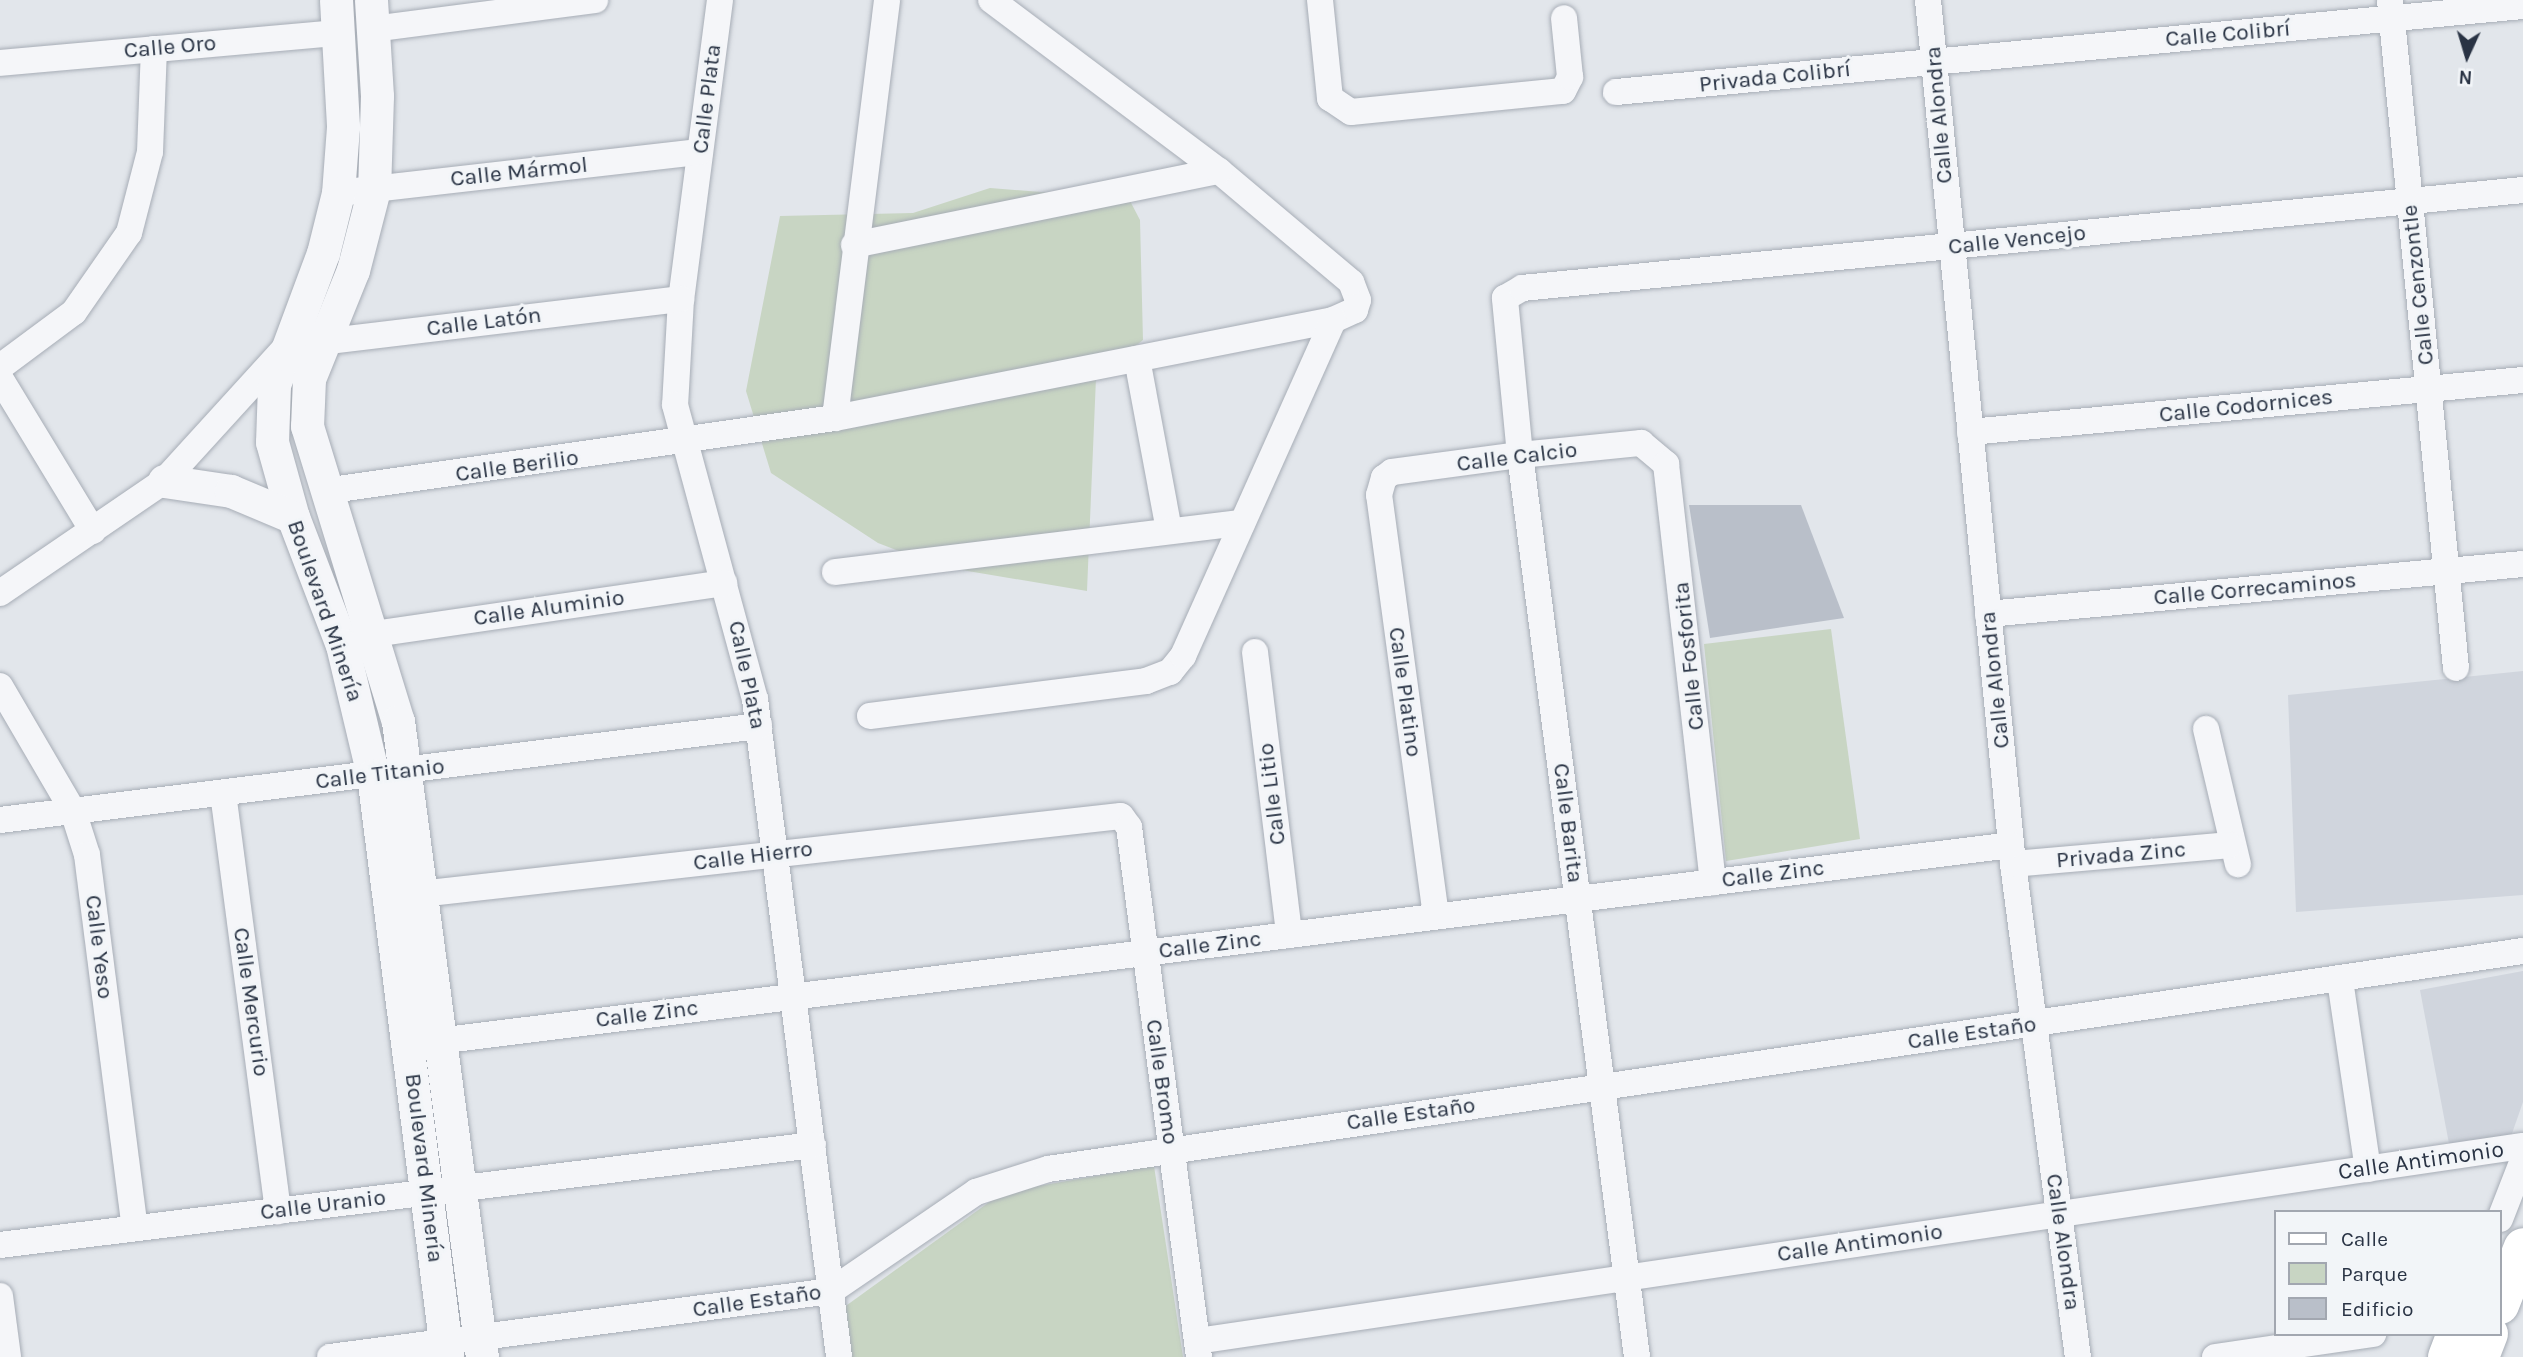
<!DOCTYPE html>
<html>
<head>
<meta charset="utf-8">
<style>
  body { margin:0 }
  #map { position:relative; width:2523px; height:1357px; overflow:hidden; background:#e2e6eb; font-family:Karla,sans-serif }
  div>[style] { position:absolute }
  [style*='--x'] { left:calc(var(--x)*1px); top:calc(var(--y)*1px); width:calc(var(--w)*1px); rotate:calc(var(--a)*1deg) }
  .built>* { inset:0; background:#d0d5dd }
  .green>* { inset:0; background:#c8d5c3 }
  .building>* { inset:0; background:#b9bfc9 }
  .roads { filter:drop-shadow(0 0 2px #a7adb6) drop-shadow(0 0 2px #a7adb6) }
  .minor>* { height:26px; margin:-13px; padding:0 13px; transform-origin:13px; border-radius:13px; background:#f5f6f9 }
  .tertiary>* { height:33px; margin:-16.5px; padding:0 16.5px; transform-origin:16.5px; border-radius:16.5px; background:#f5f6f9 }
  .primary>* { height:38px; margin:-19px; padding:0 19px; transform-origin:19px; border-radius:19px; background:#fff }
  span { translate:-50% -50%; white-space:nowrap; text-align:center; line-height:1.15; -webkit-text-stroke:6px #f2f5f8; paint-order:stroke }
  .street-label { font-size:23px; color:#293344 }
  .legend { position:absolute; left:2274px; top:1210px; width:228px; height:126px; box-sizing:border-box; background:#f2f5f8; border:2px solid #a2a7b0; margin:0; padding:9px 12px; list-style:none; font-size:21px; color:#293344 }
  .legend li { display:flex; align-items:center; gap:14px; height:35px }
  .legend b { width:35px; border:2px solid #a2a7b0 }
  .north { position:absolute; left:2432px; top:21px; width:70px; height:70px; -webkit-text-stroke:5px #f2f5f8; paint-order:stroke; rotate:184deg; font-size:19px; font-weight:700; line-height:28px; text-align:center; color:#293344 }
  .north::after { content:''; display:block; margin:auto; width:24px; height:32px; background:#293344; clip-path:polygon(50% 0,100% 100%,50% 72%,0 100%) }
</style>
</head>
<body>
<div id="map">
  <div class="built">
    <div style="clip-path:polygon(2523px 671px,2523px 895px,2296px 912px,2288px 695px)"></div>
    <div style="clip-path:polygon(2523px 971px,2523px 1102px,2509px 1142px,2450px 1149px,2420px 990px)"></div>
  </div>
  <div class="green">
    <div style="clip-path:polygon(990px 188px,1129px 199px,1140px 220px,1143px 340px,1096px 378px,1087px 591px,938px 566px,878px 543px,771px 473px,746px 391px,780px 216px,913px 213px)"></div>
    <div style="clip-path:polygon(1831px 629px,1860px 839px,1726px 861px,1704px 644px)"></div>
    <div style="clip-path:polygon(1154px 1166px,1183px 1357px,851px 1357px,843px 1308px,1003px 1192px)"></div>
  </div>
  <div class="building">
    <div style="clip-path:polygon(1689px 505px,1801px 505px,1844px 618px,1710px 638px)"></div>
  </div>
  <div class="roads">
    <div class="minor">
      <div style="--x:720;--y:0;--w:302;--a:97.4"></div>
      <div style="--x:681;--y:299;--w:106;--a:93.2"></div>
      <div style="--x:675;--y:405;--w:305;--a:74.8"></div>
      <div style="--x:755;--y:699;--w:663;--a:82.72"></div>
      <div style="--x:1320;--y:0;--w:99;--a:84.2"></div>
      <div style="--x:1330;--y:98;--w:25;--a:34"></div>
      <div style="--x:1351;--y:112;--w:213;--a:-5.7"></div>
      <div style="--x:1563;--y:91;--w:16;--a:-63"></div>
      <div style="--x:1570;--y:77;--w:59;--a:-95.8"></div>
      <div style="--x:1928;--y:0;--w:868;--a:84.38"></div>
      <div style="--x:2013;--y:864;--w:497;--a:82.5"></div>
      <div style="--x:2390;--y:0;--w:671;--a:84.36"></div>
      <div style="--x:373;--y:29;--w:224;--a:-7.4"></div>
      <div style="--x:0;--y:63;--w:340;--a:-5.1"></div>
      <div style="--x:1616;--y:92;--w:911;--a:-5.42"></div>
      <div style="--x:338;--y:193;--w:364;--a:-6.5"></div>
      <div style="--x:854;--y:245;--w:372;--a:-11.5"></div>
      <div style="--x:1137;--y:359;--w:174;--a:79.4"></div>
      <div style="--x:0;--y:367;--w:92;--a:-36.6"></div>
      <div style="--x:74;--y:312;--w:96;--a:-55.2"></div>
      <div style="--x:129;--y:233;--w:84;--a:-75.5"></div>
      <div style="--x:150;--y:152;--w:103;--a:-87.8"></div>
      <div style="--x:0;--y:378;--w:179;--a:58.7"></div>
      <div style="--x:835;--y:418;--w:421;--a:-82.9"></div>
      <div style="--x:1970;--y:432;--w:555;--a:-5.37"></div>
      <div style="--x:325;--y:491;--w:515;--a:-8.15"></div>
      <div style="--x:835;--y:418;--w:508;--a:-11.13"></div>
      <div style="--x:1333;--y:320;--w:24;--a:-24"></div>
      <div style="--x:1355;--y:310;--w:10;--a:-73"></div>
      <div style="--x:1358;--y:300;--w:19;--a:-111"></div>
      <div style="--x:1351;--y:282;--w:172;--a:-139.9"></div>
      <div style="--x:1219;--y:171;--w:285;--a:-143.1"></div>
      <div style="--x:835;--y:572;--w:410;--a:-6.9"></div>
      <div style="--x:0;--y:593;--w:199;--a:-34.3"></div>
      <div style="--x:164;--y:481;--w:183;--a:-47.7"></div>
      <div style="--x:287;--y:346;--w:397;--a:-6.8"></div>
      <div style="--x:1988;--y:614;--w:537;--a:-5.34"></div>
      <div style="--x:374;--y:634;--w:354;--a:-8.3"></div>
      <div style="--x:1255;--y:652;--w:285;--a:83.1"></div>
      <div style="--x:0;--y:686;--w:145;--a:59.7"></div>
      <div style="--x:73;--y:811;--w:46;--a:72.3"></div>
      <div style="--x:87;--y:855;--w:376;--a:82.7"></div>
      <div style="--x:870;--y:716;--w:278;--a:-7.2"></div>
      <div style="--x:1146;--y:681;--w:26;--a:-21"></div>
      <div style="--x:1170;--y:672;--w:21;--a:-51"></div>
      <div style="--x:1183;--y:656;--w:368;--a:-65.9"></div>
      <div style="--x:2206;--y:729;--w:139;--a:76.7"></div>
      <div style="--x:223;--y:793;--w:422;--a:82.5"></div>
      <div style="--x:0;--y:820;--w:765;--a:-7.06"></div>
      <div style="--x:2013;--y:864;--w:217;--a:-5"></div>
      <div style="--x:402;--y:896;--w:723;--a:-6.35"></div>
      <div style="--x:1121;--y:816;--w:14;--a:54"></div>
      <div style="--x:1129;--y:827;--w:535;--a:82.48"></div>
      <div style="--x:1436;--y:916;--w:425;--a:-97.7"></div>
      <div style="--x:1379;--y:495;--w:18;--a:-74"></div>
      <div style="--x:1384;--y:478;--w:10;--a:-37"></div>
      <div style="--x:1392;--y:472;--w:129;--a:-7.6"></div>
      <div style="--x:1520;--y:455;--w:122;--a:-5.7"></div>
      <div style="--x:1641;--y:443;--w:33;--a:40"></div>
      <div style="--x:1666;--y:464;--w:421;--a:83.6"></div>
      <div style="--x:2340;--y:980;--w:191;--a:81.6"></div>
      <div style="--x:422;--y:1043;--w:1601;--a:-7.1"></div>
      <div style="--x:2500;--y:1219;--w:63;--a:-68.7"></div>
      <div style="--x:0;--y:1245;--w:819;--a:-7.01"></div>
      <div style="--x:0;--y:1296;--w:62;--a:82.5"></div>
      <div style="--x:1197;--y:1341;--w:1340;--a:-8.37"></div>
      <div style="--x:330;--y:1357;--w:505;--a:-7.5"></div>
      <div style="--x:831;--y:1291;--w:176;--a:-34.3"></div>
      <div style="--x:976;--y:1192;--w:76;--a:-17.7"></div>
      <div style="--x:1048;--y:1169;--w:1491;--a:-8.41"></div>
      <div style="--x:1637;--y:1357;--w:910;--a:-97.39"></div>
      <div style="--x:1520;--y:455;--w:158;--a:-95.5"></div>
      <div style="--x:1505;--y:298;--w:20;--a:-30"></div>
      <div style="--x:1522;--y:288;--w:1006;--a:-5.59"></div>
      <div style="--x:2215;--y:1357;--w:160;--a:-8.3"></div>
    </div>
    <div class="tertiary">
      <div style="--x:336;--y:0;--w:127;--a:86.8"></div>
      <div style="--x:343;--y:127;--w:66;--a:94.3"></div>
      <div style="--x:338;--y:193;--w:62;--a:104"></div>
      <div style="--x:323;--y:253;--w:141;--a:110.4"></div>
      <div style="--x:274;--y:385;--w:57;--a:92"></div>
      <div style="--x:272;--y:442;--w:78;--a:74.4"></div>
      <div style="--x:293;--y:517;--w:137;--a:69.1"></div>
      <div style="--x:342;--y:645;--w:134;--a:76.6"></div>
      <div style="--x:373;--y:775;--w:587;--a:82.75"></div>
      <div style="--x:371;--y:0;--w:96;--a:86.4"></div>
      <div style="--x:377;--y:96;--w:93;--a:91.8"></div>
      <div style="--x:374;--y:189;--w:84;--a:104.5"></div>
      <div style="--x:353;--y:270;--w:118;--a:112"></div>
      <div style="--x:309;--y:379;--w:47;--a:92.4"></div>
      <div style="--x:307;--y:426;--w:309;--a:72.9"></div>
      <div style="--x:398;--y:721;--w:642;--a:82.48"></div>
      <div style="--x:164;--y:481;--w:68;--a:8.5"></div>
      <div style="--x:231;--y:491;--w:67;--a:22.8"></div>
    </div>
    <div class="primary">
      <div style="--x:2500;--y:1305;--w:62;--a:-68.4"></div>
      <div style="--x:2447;--y:1357;--w:25;--a:-69"></div>
      <div style="--x:2480;--y:1357;--w:25;--a:-69"></div>
    </div>
  </div>
  <div class="street-label">
    <span style="left:2228px;top:34px;rotate:-5deg">Calle Colibrí</span>
    <span style="left:170px;top:47px;rotate:-5deg">Calle Oro</span>
    <span style="left:1775px;top:77px;rotate:-6deg">Privada Colibrí</span>
    <span style="left:707px;top:99px;rotate:-83deg">Calle Plata</span>
    <span style="left:1939px;top:115px;rotate:-95deg">Calle Alondra</span>
    <span style="left:519px;top:172px;rotate:-6deg">Calle Mármol</span>
    <span style="left:2017px;top:240px;rotate:-6deg">Calle Vencejo</span>
    <span style="left:2418px;top:285px;rotate:-96deg">Calle Cenzontle</span>
    <span style="left:484px;top:322px;rotate:-7deg">Calle Latón</span>
    <span style="left:2246px;top:406px;rotate:-6deg">Calle Codornices</span>
    <span style="left:1517px;top:457px;rotate:-7deg">Calle Calcio</span>
    <span style="left:517px;top:466px;rotate:-8deg">Calle Berilio</span>
    <span style="left:2255px;top:589px;rotate:-5deg">Calle Correcaminos</span>
    <span style="left:549px;top:608px;rotate:-8deg">Calle Aluminio</span>
    <span style="left:325px;top:611px;rotate:71deg">Boulevard Minería</span>
    <span style="left:1689px;top:656px;rotate:-96deg">Calle Fosforita</span>
    <span style="left:747px;top:675px;rotate:78deg">Calle Plata</span>
    <span style="left:1995px;top:680px;rotate:-96deg">Calle Alondra</span>
    <span style="left:1405px;top:692px;rotate:82deg">Calle Platino</span>
    <span style="left:380px;top:774px;rotate:-7deg">Calle Titanio</span>
    <span style="left:1272px;top:794px;rotate:-97deg">Calle Litio</span>
    <span style="left:1568px;top:823px;rotate:83deg">Calle Barita</span>
    <span style="left:2121px;top:855px;rotate:-5deg">Privada Zinc</span>
    <span style="left:753px;top:856px;rotate:-7deg">Calle Hierro</span>
    <span style="left:1773px;top:874px;rotate:-7deg">Calle Zinc</span>
    <span style="left:1210px;top:945px;rotate:-7deg">Calle Zinc</span>
    <span style="left:99px;top:947px;rotate:83deg">Calle Yeso</span>
    <span style="left:251px;top:1002px;rotate:82deg">Calle Mercurio</span>
    <span style="left:647px;top:1014px;rotate:-7deg">Calle Zinc</span>
    <span style="left:1972px;top:1033px;rotate:-8deg">Calle Estaño</span>
    <span style="left:1162px;top:1082px;rotate:82deg">Calle Bromo</span>
    <span style="left:1411px;top:1114px;rotate:-8deg">Calle Estaño</span>
    <span style="left:2421px;top:1161px;rotate:-8deg">Calle Antimonio</span>
    <span style="left:424px;top:1168px;rotate:83deg">Boulevard Minería</span>
    <span style="left:323px;top:1205px;rotate:-7deg">Calle Uranio</span>
    <span style="left:2063px;top:1242px;rotate:82deg">Calle Alondra</span>
    <span style="left:1860px;top:1243px;rotate:-8deg">Calle Antimonio</span>
    <span style="left:757px;top:1301px;rotate:-8deg">Calle Estaño</span>
  </div>
  <ul class="legend">
  <li><b style="height:9px;background:#fff"></b>Calle</li>
  <li><b style="height:19px;background:#c8d5c3"></b>Parque</li>
  <li><b style="height:19px;background:#b9bfc9"></b>Edificio</li>
  </ul>
  <div class="north">N</div>
</div>
</body>
</html>
